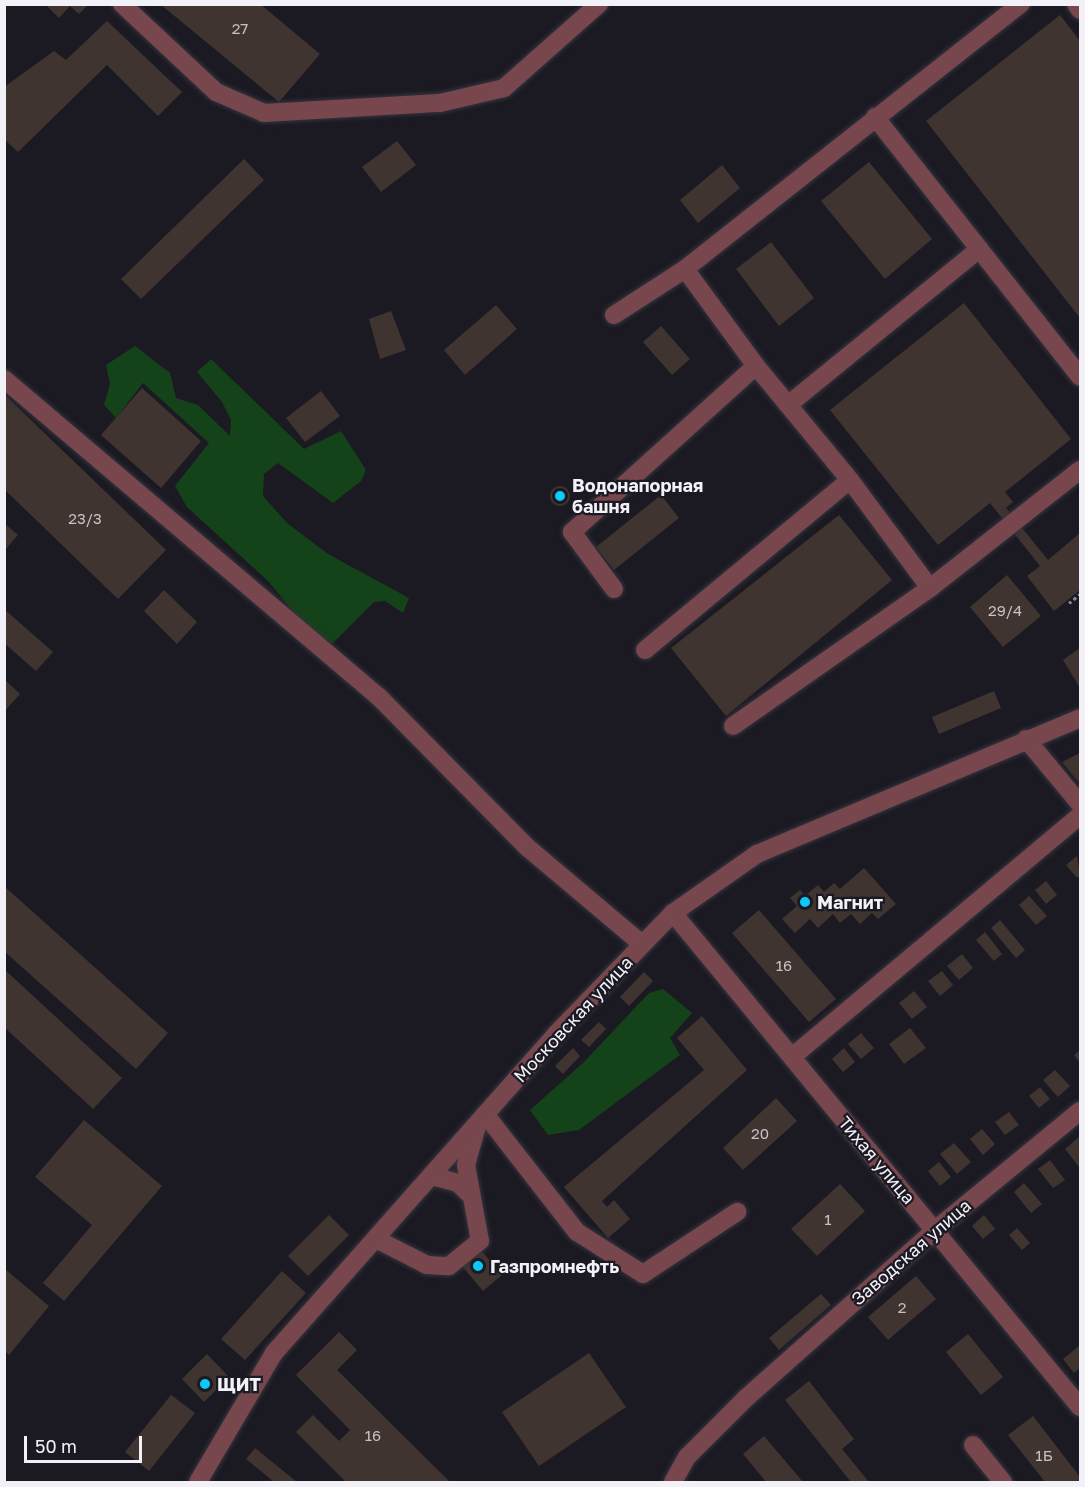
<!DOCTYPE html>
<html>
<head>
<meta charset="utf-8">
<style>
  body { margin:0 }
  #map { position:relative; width:1085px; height:1487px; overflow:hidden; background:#1b1a23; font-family:"Golos Text",sans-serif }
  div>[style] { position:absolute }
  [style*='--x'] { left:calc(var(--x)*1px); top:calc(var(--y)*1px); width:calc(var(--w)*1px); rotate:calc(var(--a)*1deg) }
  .green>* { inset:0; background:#144219 }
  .building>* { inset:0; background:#3f3430 }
  .round { border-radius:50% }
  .path>* { height:3px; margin-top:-1.5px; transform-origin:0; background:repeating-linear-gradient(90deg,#8a8991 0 3px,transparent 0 6px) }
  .roads { filter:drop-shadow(0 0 2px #35343d) drop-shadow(0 0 2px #35343d) }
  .minor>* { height:18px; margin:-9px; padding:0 9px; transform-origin:9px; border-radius:9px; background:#78474e }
  .dots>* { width:16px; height:16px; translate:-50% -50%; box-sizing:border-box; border:3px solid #1b1a23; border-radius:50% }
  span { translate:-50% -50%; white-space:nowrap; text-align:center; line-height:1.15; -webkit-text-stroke:4.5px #1b1a23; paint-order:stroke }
  .number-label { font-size:15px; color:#c5c2c6 }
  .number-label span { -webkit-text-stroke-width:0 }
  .poi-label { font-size:18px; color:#f2f1f8; font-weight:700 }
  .left { translate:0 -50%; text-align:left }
  .street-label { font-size:18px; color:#f2f1f8 }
  .frame { position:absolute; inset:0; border:6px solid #f2f1f8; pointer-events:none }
  .scale { position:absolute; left:24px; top:1436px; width:118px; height:27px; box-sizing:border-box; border:3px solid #f2f1f8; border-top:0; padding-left:8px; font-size:18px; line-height:21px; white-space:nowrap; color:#f2f1f8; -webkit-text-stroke:4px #1b1a23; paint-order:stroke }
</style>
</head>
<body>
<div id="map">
  <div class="green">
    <div style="clip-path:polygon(135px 346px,170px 373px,176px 398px,198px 405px,230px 436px,231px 420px,222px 402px,197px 372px,211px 359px,304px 449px,341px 431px,366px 470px,361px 481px,333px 503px,278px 463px,264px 474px,263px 496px,287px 523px,328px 554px,409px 598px,403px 613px,385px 601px,374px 602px,332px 644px,301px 621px,268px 581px,187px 507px,175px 486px,209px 443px,143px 383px,116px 418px,104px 405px,110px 384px,106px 365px)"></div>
    <div style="clip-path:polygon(663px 989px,692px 1013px,670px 1038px,680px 1055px,579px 1130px,548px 1135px,530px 1110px,584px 1062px,649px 993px)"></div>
  </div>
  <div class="building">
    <div style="clip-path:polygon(45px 4px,89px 4px,79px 14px,70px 6px,59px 18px)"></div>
    <div style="clip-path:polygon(160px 4px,260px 4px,320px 54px,279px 102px)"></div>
    <div style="clip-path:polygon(1060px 15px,1080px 41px,1080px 318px,926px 121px)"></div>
    <div style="clip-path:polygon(107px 21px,182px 92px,158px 116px,107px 65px,18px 152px,4px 139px,4px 87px,54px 51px,66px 60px)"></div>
    <div style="clip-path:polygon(397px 141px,416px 165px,381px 192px,362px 167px)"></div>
    <div style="clip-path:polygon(244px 159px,264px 180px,141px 299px,121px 279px)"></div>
    <div style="clip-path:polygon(869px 162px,932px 239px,885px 279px,821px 201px)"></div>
    <div style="clip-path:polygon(722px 165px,740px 188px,698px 223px,680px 200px)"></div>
    <div style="clip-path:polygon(771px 242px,814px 298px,779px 326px,736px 269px)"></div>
    <div style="clip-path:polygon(964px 303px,1071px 439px,1005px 492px,1013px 502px,1006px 508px,1048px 560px,1080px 533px,1080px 590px,1054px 611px,1027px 576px,1040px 566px,990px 503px,938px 545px,830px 410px)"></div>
    <div style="clip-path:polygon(496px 305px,517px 329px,465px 375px,444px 350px)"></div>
    <div style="clip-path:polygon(391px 311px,406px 350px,380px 359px,369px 319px)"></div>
    <div style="clip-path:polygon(661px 326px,690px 359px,672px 375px,643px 342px)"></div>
    <div style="clip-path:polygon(142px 388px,201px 441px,161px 488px,101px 435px)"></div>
    <div style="clip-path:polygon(321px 391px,340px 416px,305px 442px,286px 418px)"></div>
    <div style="clip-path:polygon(4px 394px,166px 550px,118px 599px,4px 489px)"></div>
    <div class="round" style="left:550px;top:486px;width:20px;height:20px"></div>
    <div style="clip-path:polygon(661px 495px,679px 518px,614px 570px,596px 547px)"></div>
    <div style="clip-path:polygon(839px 515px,892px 580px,726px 716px,671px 648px)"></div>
    <div style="clip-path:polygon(5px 524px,18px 535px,5px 550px)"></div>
    <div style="clip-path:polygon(1007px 575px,1041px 616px,1003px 647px,970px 607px)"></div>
    <div style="clip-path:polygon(164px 590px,197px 622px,177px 644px,144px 611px)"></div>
    <div style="clip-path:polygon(4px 609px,53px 652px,36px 671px,4px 643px)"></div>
    <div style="clip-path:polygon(1080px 648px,1080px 688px,1063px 660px)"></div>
    <div style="clip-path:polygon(4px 679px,20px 694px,4px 712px)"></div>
    <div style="clip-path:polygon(994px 691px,1001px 708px,939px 734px,932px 717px)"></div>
    <div style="clip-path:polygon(1080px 753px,1080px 784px,1062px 762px)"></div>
    <div style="clip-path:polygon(1077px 856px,1080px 875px,1077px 878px,1066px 865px)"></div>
    <div style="clip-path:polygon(864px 868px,896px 904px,878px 919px,872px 913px,860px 924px,851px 914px,840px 923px,833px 914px,818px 928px,810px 919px,795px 933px,782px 919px,797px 906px,790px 898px,800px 890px,805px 896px,818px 885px,824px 892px,834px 883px,840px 889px)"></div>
    <div style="clip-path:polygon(1046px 881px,1057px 895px,1046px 904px,1035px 890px)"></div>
    <div style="clip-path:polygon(4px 886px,168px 1033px,136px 1069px,4px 951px)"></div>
    <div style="clip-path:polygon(1029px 896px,1047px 916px,1036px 925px,1019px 905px)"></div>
    <div style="clip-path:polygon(759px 910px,836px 999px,809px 1022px,732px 933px)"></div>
    <div style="clip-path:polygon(1000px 920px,1025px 950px,1016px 958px,991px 928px)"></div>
    <div style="clip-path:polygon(985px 932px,1002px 954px,994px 961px,976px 940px)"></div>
    <div style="clip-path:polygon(962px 954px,973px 968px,959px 980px,947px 966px)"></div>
    <div style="clip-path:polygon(4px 969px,122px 1078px,93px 1109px,4px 1027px)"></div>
    <div style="clip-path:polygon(942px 971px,953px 985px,940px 996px,928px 981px)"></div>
    <div style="clip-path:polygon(644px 972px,653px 981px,629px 1006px,620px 997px)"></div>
    <div style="clip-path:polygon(914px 991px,927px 1007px,912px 1019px,899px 1003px)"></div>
    <div style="clip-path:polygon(702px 1016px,747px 1070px,602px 1201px,607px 1207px,614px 1200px,630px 1219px,608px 1238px,564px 1187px,704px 1070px,677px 1038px)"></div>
    <div style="clip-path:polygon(599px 1022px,606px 1029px,589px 1047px,581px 1040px)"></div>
    <div style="clip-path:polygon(910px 1028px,926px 1048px,904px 1064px,889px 1044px)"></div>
    <div style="clip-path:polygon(861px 1033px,874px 1048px,861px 1059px,848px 1044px)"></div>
    <div style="clip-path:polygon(573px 1048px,580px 1056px,563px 1074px,555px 1066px)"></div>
    <div style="clip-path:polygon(844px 1048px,855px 1062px,843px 1072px,832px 1059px)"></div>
    <div style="clip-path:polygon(1080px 1050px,1080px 1063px,1074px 1055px)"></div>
    <div style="clip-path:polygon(1055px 1070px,1070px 1086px,1058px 1097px,1043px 1080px)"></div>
    <div style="clip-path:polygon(1040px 1087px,1050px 1099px,1039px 1108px,1029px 1096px)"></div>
    <div style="clip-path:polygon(776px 1098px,797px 1121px,743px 1170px,723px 1148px)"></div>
    <div style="clip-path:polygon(1009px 1112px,1019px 1125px,1005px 1135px,995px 1122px)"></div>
    <div style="clip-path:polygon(84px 1120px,162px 1186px,64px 1301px,43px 1283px,92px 1225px,35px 1177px)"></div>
    <div style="clip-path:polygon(982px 1129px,995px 1144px,983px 1155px,970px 1139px)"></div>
    <div style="clip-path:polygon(1079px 1137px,1080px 1138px,1080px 1168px,1065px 1149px)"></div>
    <div style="clip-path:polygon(954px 1143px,971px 1162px,957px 1174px,940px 1154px)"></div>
    <div style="clip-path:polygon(1050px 1160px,1065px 1180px,1053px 1188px,1038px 1169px)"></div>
    <div style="clip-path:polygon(939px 1162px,951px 1177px,940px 1186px,928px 1171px)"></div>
    <div style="clip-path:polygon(1024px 1183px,1042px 1204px,1031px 1213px,1014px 1192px)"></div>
    <div style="clip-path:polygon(840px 1184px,865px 1211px,817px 1256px,791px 1229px)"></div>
    <div style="clip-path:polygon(329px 1215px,349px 1235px,308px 1276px,288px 1256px)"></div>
    <div style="clip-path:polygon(984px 1215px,995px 1229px,983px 1239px,972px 1226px)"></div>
    <div style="clip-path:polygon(1017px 1228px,1030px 1243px,1022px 1250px,1009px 1235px)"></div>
    <div style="clip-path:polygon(470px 1237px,502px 1275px,483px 1291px,451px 1253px)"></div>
    <div style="clip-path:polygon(5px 1269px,49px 1306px,9px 1355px,5px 1351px)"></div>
    <div style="clip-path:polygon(282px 1271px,306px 1293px,245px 1360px,221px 1339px)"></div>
    <div style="clip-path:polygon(916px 1276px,936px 1299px,888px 1340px,868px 1317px)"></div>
    <div style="clip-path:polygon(821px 1294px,831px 1305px,779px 1350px,769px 1338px)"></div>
    <div style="clip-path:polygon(339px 1332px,357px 1350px,337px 1370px,450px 1482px,346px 1482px,296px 1432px,313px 1415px,339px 1441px,350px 1430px,296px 1375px)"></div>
    <div style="clip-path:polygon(968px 1334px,1003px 1377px,981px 1395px,946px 1352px)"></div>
    <div style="clip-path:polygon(1079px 1346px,1080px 1368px,1074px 1373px,1063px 1359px)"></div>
    <div style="clip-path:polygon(589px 1353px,626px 1407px,539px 1466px,502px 1412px)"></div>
    <div style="clip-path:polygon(207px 1354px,229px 1377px,204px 1402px,182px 1379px)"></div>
    <div style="clip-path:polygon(809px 1381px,854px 1439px,842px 1449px,869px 1482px,851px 1482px,785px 1400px)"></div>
    <div style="clip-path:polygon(171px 1395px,195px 1413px,149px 1471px,125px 1452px)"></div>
    <div style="clip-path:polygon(1033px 1416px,1080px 1477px,1080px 1482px,1045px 1482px,1008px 1435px)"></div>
    <div style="clip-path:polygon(764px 1436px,803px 1482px,766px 1482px,743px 1454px)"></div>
    <div style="clip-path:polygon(255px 1448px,297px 1482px,274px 1482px,246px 1459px)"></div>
  </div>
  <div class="path">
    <div style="--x:1069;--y:603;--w:14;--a:-39"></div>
  </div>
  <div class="roads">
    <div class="minor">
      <div style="--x:122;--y:4;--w:129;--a:43.1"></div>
      <div style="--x:216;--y:92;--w:52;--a:23.6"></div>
      <div style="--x:264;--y:113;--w:176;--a:-3.3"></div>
      <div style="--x:440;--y:103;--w:66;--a:-13.2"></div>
      <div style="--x:504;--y:88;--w:127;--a:-41.5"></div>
      <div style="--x:1076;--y:4;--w:7;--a:56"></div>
      <div style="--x:875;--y:117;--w:331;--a:51.7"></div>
      <div style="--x:685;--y:269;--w:120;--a:53.8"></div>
      <div style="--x:614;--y:315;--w:85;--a:-32.9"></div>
      <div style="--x:685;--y:269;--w:428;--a:-38.3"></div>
      <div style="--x:4;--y:379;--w:492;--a:40.3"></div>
      <div style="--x:379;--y:697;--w:212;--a:45.4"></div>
      <div style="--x:528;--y:848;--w:149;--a:40.1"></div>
      <div style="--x:788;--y:405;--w:247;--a:-39.2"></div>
      <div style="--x:614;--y:589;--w:71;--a:-126.4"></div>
      <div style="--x:572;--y:532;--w:248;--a:-42.1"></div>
      <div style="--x:756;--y:366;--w:148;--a:50.5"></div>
      <div style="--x:850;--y:480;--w:134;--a:53.5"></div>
      <div style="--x:930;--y:588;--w:191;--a:-38.2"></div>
      <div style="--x:645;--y:650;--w:266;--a:-39.7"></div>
      <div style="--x:733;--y:726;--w:241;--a:-35"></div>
      <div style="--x:1026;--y:739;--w:85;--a:50.3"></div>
      <div style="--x:673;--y:913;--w:640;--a:50.52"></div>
      <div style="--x:792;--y:1057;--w:376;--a:-40"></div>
      <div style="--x:485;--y:1114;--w:150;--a:52.1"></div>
      <div style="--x:577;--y:1232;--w:78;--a:32.5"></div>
      <div style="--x:643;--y:1274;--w:113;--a:-33.4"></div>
      <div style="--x:432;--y:1176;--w:27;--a:15"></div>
      <div style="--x:458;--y:1183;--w:14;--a:45"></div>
      <div style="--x:376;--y:1239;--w:57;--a:27"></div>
      <div style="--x:427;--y:1265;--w:22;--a:3"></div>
      <div style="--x:449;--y:1266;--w:40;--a:-39"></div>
      <div style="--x:480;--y:1241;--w:77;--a:-100.4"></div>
      <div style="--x:466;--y:1165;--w:41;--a:-74.2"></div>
      <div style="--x:973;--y:1445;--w:48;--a:51"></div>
      <div style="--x:198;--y:1482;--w:150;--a:-59.5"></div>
      <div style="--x:274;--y:1353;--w:426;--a:-48.5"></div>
      <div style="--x:556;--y:1034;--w:168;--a:-46"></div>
      <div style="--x:673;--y:913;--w:103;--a:-35.1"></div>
      <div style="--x:757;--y:854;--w:350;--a:-22.8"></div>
      <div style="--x:673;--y:1482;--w:29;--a:-61"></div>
      <div style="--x:687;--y:1457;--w:83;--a:-45"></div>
      <div style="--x:746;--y:1398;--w:253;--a:-41.6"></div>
      <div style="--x:935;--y:1230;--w:188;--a:-39.4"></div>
    </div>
  </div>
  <div class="dots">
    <div style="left:560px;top:496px;background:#0bcafa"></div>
    <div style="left:805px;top:902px;background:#0bcafa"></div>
    <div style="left:478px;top:1266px;background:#0bcafa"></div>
    <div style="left:205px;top:1384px;background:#0bcafa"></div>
  </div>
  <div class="number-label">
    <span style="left:240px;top:29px">27</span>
    <span style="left:85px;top:519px">23/3</span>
    <span style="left:1005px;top:611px">29/4</span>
    <span style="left:784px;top:966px">16</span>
    <span style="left:760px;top:1134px">20</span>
    <span style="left:828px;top:1220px">1</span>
    <span style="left:902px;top:1308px">2</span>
    <span style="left:373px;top:1436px">16</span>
    <span style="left:1044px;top:1456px">1Б</span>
  </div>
  <div class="poi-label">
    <span class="left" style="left:572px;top:496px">Водонапорная<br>башня</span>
    <span class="left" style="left:817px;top:902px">Магнит</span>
    <span class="left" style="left:490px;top:1266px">Газпромнефть</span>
    <span class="left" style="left:217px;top:1384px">ЩИТ</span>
  </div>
  <div class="street-label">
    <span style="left:573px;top:1019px;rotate:-47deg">Московская улица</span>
    <span style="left:877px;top:1160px;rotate:50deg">Тихая улица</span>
    <span style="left:911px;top:1252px;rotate:-41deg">Заводская улица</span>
  </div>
  <div class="frame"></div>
  <div class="scale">50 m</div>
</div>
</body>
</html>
